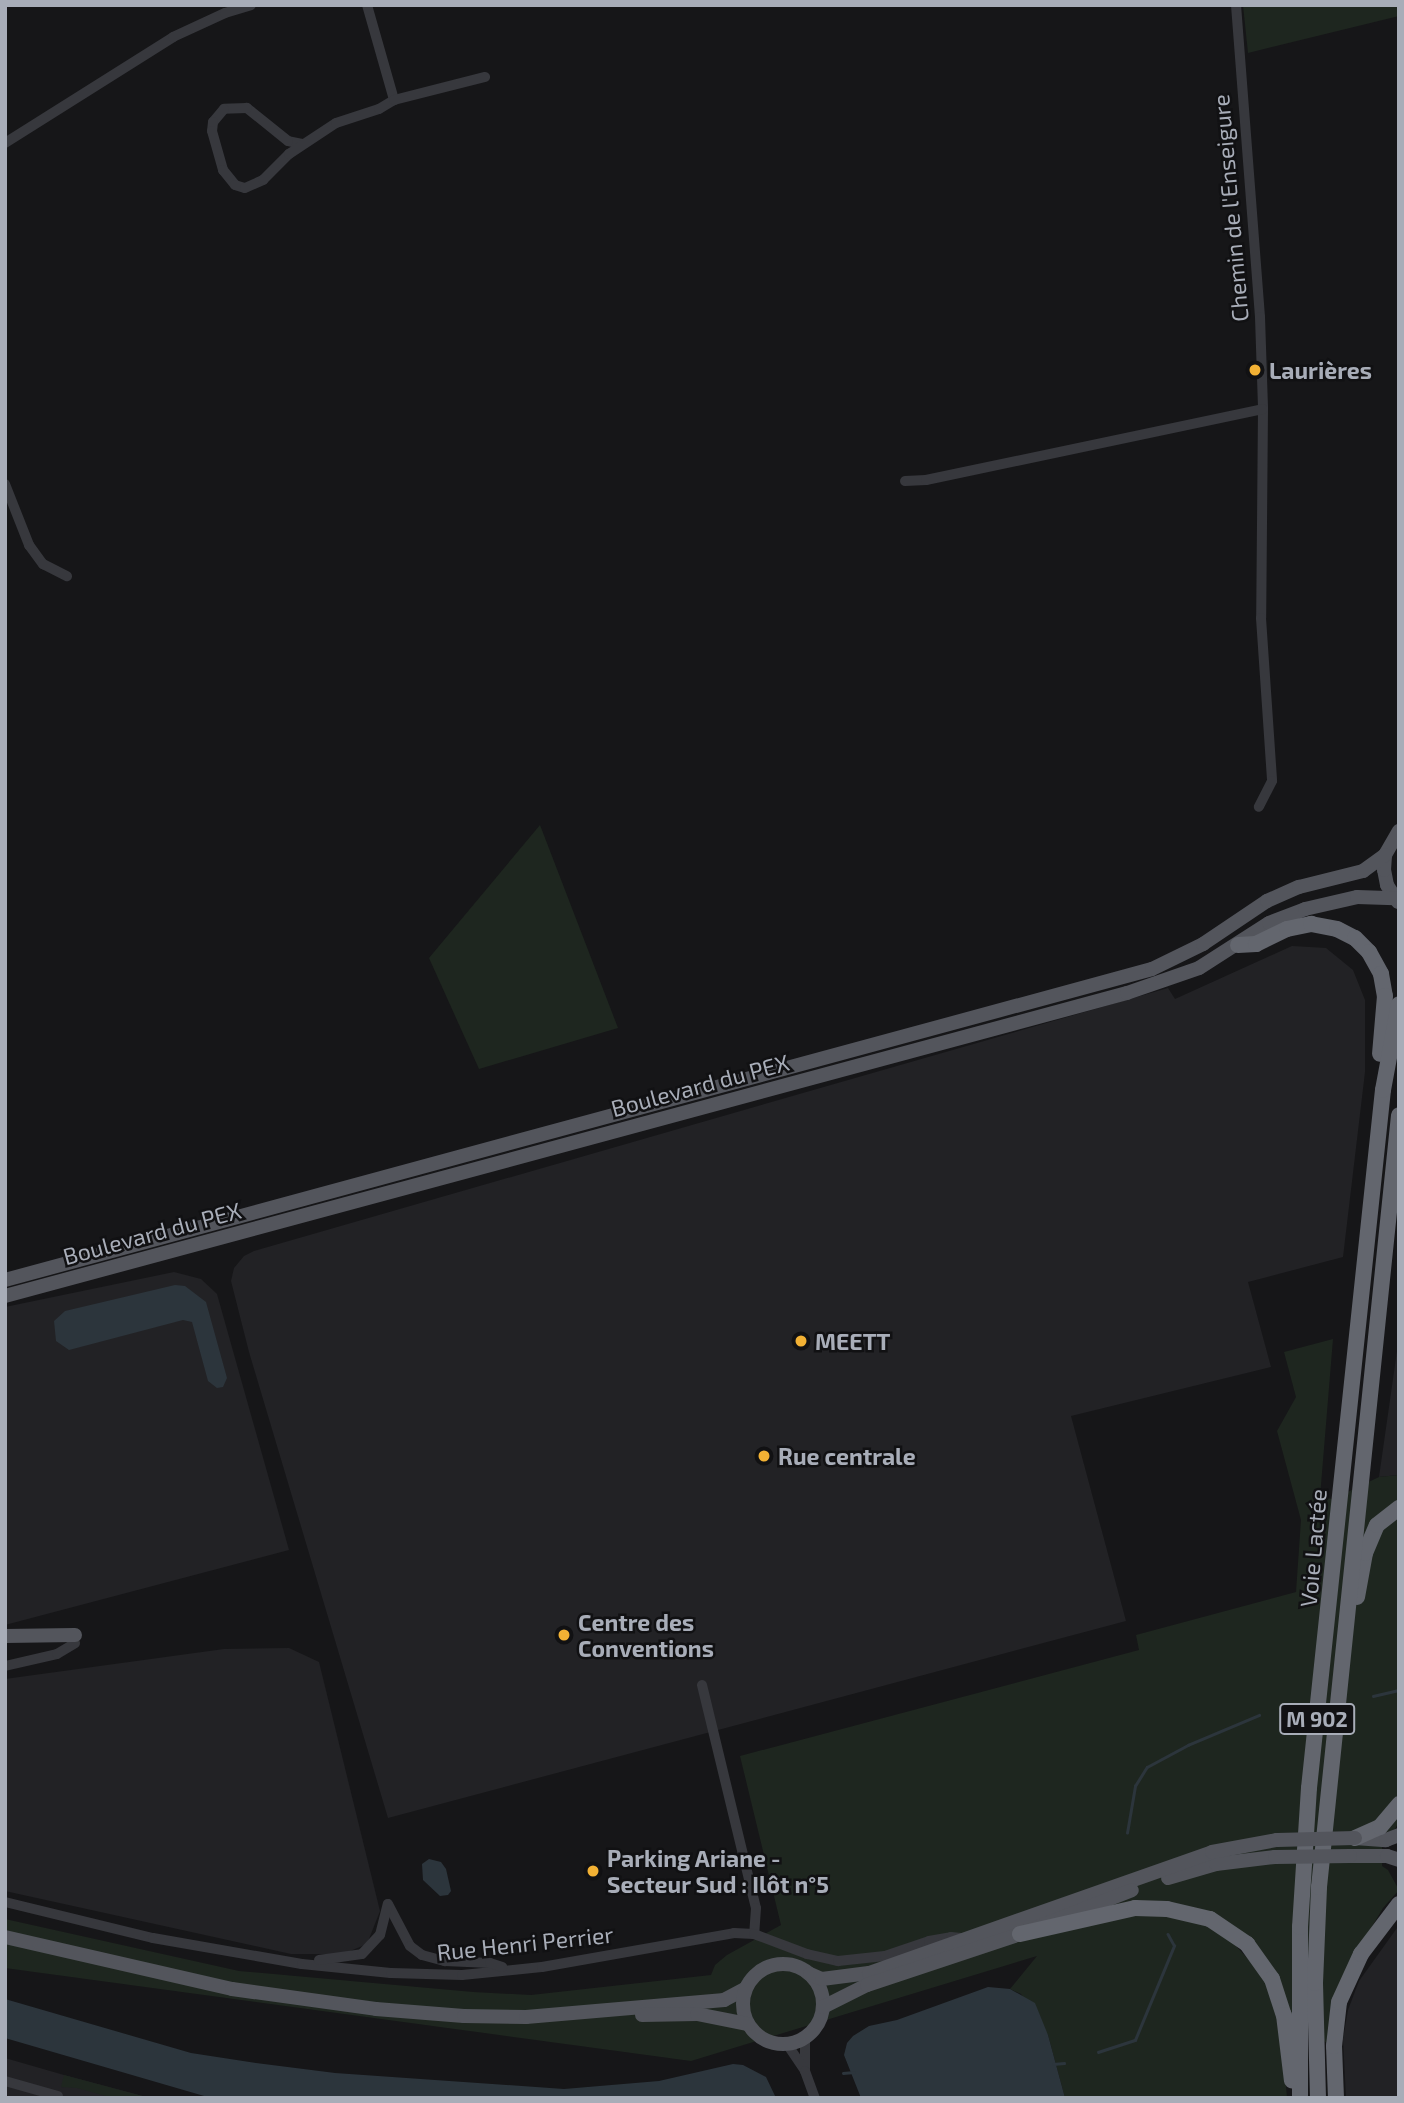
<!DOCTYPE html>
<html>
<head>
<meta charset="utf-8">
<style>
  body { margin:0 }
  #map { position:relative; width:1404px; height:2103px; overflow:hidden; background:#161618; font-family:"Exo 2",sans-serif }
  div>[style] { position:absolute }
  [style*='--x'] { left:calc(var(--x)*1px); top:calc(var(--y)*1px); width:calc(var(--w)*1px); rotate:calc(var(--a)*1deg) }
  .built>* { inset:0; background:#222225 }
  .green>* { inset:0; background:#1e261f }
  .water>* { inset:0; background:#2c353c }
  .stream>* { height:2.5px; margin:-1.25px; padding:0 1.25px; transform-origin:1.25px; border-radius:1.25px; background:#2c353c }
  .minor>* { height:10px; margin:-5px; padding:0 5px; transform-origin:5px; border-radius:5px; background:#37383d }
  .major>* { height:14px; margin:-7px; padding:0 7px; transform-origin:7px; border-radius:7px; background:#53555c }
  .major>.ring { margin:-7px; padding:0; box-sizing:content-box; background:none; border:14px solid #53555c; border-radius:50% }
  .highway>* { height:16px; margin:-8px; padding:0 8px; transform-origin:8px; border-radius:8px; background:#63666e }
  .major-bridge>* { height:14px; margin:-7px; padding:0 7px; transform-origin:7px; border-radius:7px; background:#53555c }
  .dots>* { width:19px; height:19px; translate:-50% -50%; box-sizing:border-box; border:4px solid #111113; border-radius:50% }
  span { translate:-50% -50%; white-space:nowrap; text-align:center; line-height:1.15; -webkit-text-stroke:5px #111113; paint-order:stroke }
  .shield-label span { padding:2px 5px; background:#111113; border:2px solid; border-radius:5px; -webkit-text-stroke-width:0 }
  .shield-label { font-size:21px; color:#a8adb8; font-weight:700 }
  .street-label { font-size:23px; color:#a8adb8 }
  .poi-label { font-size:23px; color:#a8adb8; font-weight:700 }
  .left { translate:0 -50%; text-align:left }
  .frame { position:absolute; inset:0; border:7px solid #a8adb8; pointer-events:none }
</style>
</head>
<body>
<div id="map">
  <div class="built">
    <div style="clip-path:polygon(1292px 946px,1326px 948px,1353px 970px,1365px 1000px,1365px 1072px,1343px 1257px,1248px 1282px,1271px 1367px,1071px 1416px,1126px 1621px,388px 1818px,249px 1352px,231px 1281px,234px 1268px,244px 1256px,254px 1251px,1168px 988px,1175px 999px)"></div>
    <div style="clip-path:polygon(174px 1272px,201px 1279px,217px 1294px,289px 1550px,5px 1625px,5px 1307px)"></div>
    <div style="clip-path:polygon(1399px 1337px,1399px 1475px,1379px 1477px)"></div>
    <div style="clip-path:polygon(289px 1648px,319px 1662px,380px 1911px,367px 1944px,343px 1954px,291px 1954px,5px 1891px,5px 1679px,224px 1649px)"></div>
    <div style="clip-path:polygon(1397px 1928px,1399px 2098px,1346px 2098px,1343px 2039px,1348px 2010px,1359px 1981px)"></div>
    <div style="clip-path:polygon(5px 2058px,64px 2075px,150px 2098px,5px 2098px)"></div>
  </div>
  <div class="green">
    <div style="clip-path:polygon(1243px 5px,1399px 5px,1399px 16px,1248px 53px)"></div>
    <div style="clip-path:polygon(540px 825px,618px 1028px,479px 1069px,429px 958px)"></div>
    <div style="clip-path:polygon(1333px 1339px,1320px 1497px,1333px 1499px,1379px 1477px,1399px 1475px,1399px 1822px,1395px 1829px,1382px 1835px,1382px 1866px,1388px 1870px,1399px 1890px,1383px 1908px,1346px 1970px,1329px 2045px,1289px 2013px,1258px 1955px,1236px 1946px,1259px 1971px,1273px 1997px,1282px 2036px,1287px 2098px,1065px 2098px,1048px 2035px,1021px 1994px,1010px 1989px,1037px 1956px,691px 2061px,5px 1968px,5px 1919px,239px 1971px,473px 1992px,531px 1995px,711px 1975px,715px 1965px,727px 1955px,781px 1925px,740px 1756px,1139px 1650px,1136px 1635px,1296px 1592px,1301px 1520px,1277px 1431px,1296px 1397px,1284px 1352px)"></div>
    <div style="clip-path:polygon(64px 2075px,150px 2098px,113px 2098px,77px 2088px,61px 2087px)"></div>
  </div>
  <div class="water">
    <div style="clip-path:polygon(175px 1285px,185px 1286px,206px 1302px,227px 1378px,223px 1387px,217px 1388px,208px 1381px,192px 1322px,183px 1320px,69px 1350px,56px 1341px,54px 1321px,65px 1311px)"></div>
    <div style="clip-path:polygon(429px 1859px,441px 1862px,446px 1869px,451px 1891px,448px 1895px,440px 1896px,423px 1880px,422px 1864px)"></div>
    <div style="clip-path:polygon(988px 1987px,1010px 1989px,1035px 2003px,1048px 2035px,1065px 2098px,861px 2098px,844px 2055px,847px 2043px,853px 2036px,869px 2026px,897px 2020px)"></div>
    <div style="clip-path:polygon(5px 1999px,191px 2053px,256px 2063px,335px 2073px,564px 2089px,659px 2081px,733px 2064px,743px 2065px,766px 2077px,776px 2098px,211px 2098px,5px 2038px)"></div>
  </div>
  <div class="stream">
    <div style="--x:1373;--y:1696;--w:27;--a:-13"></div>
    <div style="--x:1127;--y:1833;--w:48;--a:-80.3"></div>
    <div style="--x:1135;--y:1786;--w:22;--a:-58"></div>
    <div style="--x:1147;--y:1767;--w:47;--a:-28.2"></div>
    <div style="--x:1188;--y:1745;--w:77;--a:-22.9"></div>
    <div style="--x:1098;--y:2052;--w:39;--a:-18"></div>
    <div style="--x:1135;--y:2040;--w:102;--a:-67.5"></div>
    <div style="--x:1174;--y:1946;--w:13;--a:-119"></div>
    <div style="--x:1053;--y:2064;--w:11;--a:-5"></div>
    <div style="--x:843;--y:2073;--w:11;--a:-5"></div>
  </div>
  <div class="minor">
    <div style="--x:367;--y:5;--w:99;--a:74.1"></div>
    <div style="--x:1236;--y:5;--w:313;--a:85.6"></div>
    <div style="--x:1260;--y:317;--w:92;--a:88.1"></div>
    <div style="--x:1263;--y:409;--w:209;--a:90.5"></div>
    <div style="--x:1261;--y:618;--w:163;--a:86.1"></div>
    <div style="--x:1272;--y:781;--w:29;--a:117"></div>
    <div style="--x:5;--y:143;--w:199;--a:-32.2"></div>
    <div style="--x:173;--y:37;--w:57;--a:-24.8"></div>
    <div style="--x:225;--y:13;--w:27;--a:-17"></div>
    <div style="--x:302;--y:144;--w:14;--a:-168"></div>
    <div style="--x:288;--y:141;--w:53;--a:-141.2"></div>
    <div style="--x:247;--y:108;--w:23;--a:178"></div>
    <div style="--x:224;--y:109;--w:17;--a:130"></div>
    <div style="--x:213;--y:122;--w:9;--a:96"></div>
    <div style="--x:212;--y:131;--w:41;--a:74.2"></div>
    <div style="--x:223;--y:170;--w:19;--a:51"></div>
    <div style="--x:235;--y:185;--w:10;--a:17"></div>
    <div style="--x:245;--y:188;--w:20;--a:-24"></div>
    <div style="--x:263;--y:180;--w:37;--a:-45"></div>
    <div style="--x:289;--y:154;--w:56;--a:-33.4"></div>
    <div style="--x:336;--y:123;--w:45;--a:-18"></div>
    <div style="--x:379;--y:109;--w:17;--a:-31"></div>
    <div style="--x:394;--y:100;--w:94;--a:-14.2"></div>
    <div style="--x:905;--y:481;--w:21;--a:-3"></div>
    <div style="--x:926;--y:480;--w:344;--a:-11.9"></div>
    <div style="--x:5;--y:484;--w:66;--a:68.5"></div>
    <div style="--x:29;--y:545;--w:24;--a:54"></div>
    <div style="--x:43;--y:564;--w:27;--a:27"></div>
    <div style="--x:5;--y:1666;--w:53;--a:-13"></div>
    <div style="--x:57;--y:1654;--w:21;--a:-31"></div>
    <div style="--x:702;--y:1685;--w:229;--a:76.4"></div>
    <div style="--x:756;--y:1908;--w:26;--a:94"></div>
    <div style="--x:5;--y:1902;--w:152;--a:13.7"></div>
    <div style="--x:153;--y:1938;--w:151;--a:9.9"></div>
    <div style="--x:302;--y:1964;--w:89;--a:5.8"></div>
    <div style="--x:391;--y:1973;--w:71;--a:1.6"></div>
    <div style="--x:462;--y:1975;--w:80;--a:-5.7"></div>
    <div style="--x:542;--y:1967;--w:195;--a:-10"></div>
    <div style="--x:734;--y:1933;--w:20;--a:3"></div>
    <div style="--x:754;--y:1934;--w:57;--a:20.7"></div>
    <div style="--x:807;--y:1954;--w:32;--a:13"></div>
    <div style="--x:838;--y:1961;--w:47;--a:-6.1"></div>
    <div style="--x:885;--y:1956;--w:46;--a:-18.8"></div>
    <div style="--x:929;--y:1941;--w:22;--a:-10"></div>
    <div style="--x:951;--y:1937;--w:10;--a:6"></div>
    <div style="--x:388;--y:1904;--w:47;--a:62.4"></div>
    <div style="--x:410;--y:1946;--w:15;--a:37"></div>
    <div style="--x:422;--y:1955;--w:24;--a:15"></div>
    <div style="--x:445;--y:1961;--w:45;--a:2.5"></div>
    <div style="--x:490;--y:1963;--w:13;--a:18"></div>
    <div style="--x:319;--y:1960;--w:43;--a:-7.9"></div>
    <div style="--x:362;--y:1954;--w:26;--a:-47"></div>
    <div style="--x:380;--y:1935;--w:32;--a:-76"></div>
    <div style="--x:805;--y:2037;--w:34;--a:90"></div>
    <div style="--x:787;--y:2044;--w:32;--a:56"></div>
    <div style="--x:805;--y:2071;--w:29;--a:70"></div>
    <div style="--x:5;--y:2081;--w:55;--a:15.8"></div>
  </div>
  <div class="major">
    <div style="--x:1398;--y:902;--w:20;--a:-123"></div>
    <div style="--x:1387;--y:885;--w:15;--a:-101"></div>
    <div style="--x:1384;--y:870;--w:15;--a:-86"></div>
    <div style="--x:1385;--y:855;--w:28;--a:-60"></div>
    <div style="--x:5;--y:1280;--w:1188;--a:-15.17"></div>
    <div style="--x:1152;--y:969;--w:57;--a:-26.1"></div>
    <div style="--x:1203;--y:944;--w:77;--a:-33.9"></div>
    <div style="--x:1267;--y:901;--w:35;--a:-24"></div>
    <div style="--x:1299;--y:887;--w:66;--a:-14"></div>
    <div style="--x:1363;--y:871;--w:27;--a:-36"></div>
    <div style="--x:5;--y:1296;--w:1162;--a:-15.11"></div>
    <div style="--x:1127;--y:993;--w:76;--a:-19.1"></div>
    <div style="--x:1199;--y:968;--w:83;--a:-32.7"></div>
    <div style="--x:1269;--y:923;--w:39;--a:-21"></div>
    <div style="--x:1305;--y:909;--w:53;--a:-13"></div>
    <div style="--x:1357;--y:897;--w:38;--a:2"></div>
    <div style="--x:5;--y:1636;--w:70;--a:-0.8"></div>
    <div style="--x:1355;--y:1838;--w:31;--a:4"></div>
    <div style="--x:1386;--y:1840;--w:14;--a:-21"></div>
    <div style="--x:1350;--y:1856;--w:37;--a:0"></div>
    <div style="--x:1387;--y:1856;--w:13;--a:18"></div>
    <div style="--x:1168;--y:1878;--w:50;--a:-16.3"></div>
    <div style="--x:1216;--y:1864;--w:59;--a:-6.8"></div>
    <div style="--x:5;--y:1937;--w:233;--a:12.9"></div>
    <div style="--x:232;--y:1989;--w:145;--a:7.9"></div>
    <div style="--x:376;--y:2009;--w:88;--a:4.5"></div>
    <div style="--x:464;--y:2016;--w:62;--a:0.9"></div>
    <div style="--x:526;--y:2017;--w:199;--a:-4.9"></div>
    <div style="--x:724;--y:2000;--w:24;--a:-28"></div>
    <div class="ring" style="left:743px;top:1964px;width:66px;height:66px"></div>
    <div style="--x:810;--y:1974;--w:13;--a:23"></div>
    <div style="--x:822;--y:1979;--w:47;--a:-7.3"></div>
    <div style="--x:869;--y:1973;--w:364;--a:-19.4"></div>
    <div style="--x:1212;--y:1852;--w:66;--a:-10.5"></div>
    <div style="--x:823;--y:2007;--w:49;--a:-26.6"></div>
    <div style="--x:867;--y:1985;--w:161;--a:-18.4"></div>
    <div style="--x:1020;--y:1934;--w:120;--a:-21.4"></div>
    <div style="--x:642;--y:2015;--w:55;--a:-1"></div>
    <div style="--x:697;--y:2014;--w:52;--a:11.1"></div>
  </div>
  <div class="highway">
    <div style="--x:1238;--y:945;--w:18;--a:-3"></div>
    <div style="--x:1256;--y:944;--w:34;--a:-26"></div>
    <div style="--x:1287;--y:929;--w:25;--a:-12"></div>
    <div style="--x:1311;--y:924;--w:26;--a:11"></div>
    <div style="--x:1337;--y:929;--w:20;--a:27"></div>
    <div style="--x:1355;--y:938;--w:20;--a:45"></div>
    <div style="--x:1369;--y:952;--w:25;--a:61"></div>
    <div style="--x:1381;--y:974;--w:22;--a:80"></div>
    <div style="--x:1385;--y:996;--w:58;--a:94.9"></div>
    <div style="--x:1357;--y:1597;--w:45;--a:-79.7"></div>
    <div style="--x:1365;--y:1553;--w:30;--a:-67"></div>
    <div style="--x:1377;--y:1525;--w:28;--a:-38"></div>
    <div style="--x:1355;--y:1838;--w:27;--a:-24"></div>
    <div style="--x:1380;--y:1827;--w:30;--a:-50"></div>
    <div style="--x:1020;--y:1934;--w:118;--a:-12.7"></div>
    <div style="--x:1135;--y:1908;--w:32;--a:2"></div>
    <div style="--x:1167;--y:1909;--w:44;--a:13.1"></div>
    <div style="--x:1210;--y:1919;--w:45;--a:34"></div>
    <div style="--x:1247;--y:1944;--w:43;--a:54.5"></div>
    <div style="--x:1272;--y:1979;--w:38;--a:72"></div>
    <div style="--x:1284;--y:2015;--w:66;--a:83.1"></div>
    <div style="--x:1300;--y:2098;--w:171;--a:-90"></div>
    <div style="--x:1300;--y:1927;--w:139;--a:-86.3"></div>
    <div style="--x:1309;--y:1788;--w:702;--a:-83.95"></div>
    <div style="--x:1383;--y:1090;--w:87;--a:-79.5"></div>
    <div style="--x:1318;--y:2098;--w:115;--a:-91.5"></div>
    <div style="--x:1315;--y:1983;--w:96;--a:-87.6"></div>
    <div style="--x:1319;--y:1887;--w:776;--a:-84.08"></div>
    <div style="--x:1336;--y:2098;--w:52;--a:-92.2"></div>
    <div style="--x:1334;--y:2046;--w:44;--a:-83.5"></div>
    <div style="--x:1339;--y:2002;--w:53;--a:-65.4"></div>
    <div style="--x:1361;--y:1954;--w:63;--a:-52.8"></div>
  </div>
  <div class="major-bridge">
    <div style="--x:1277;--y:1840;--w:78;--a:-1.5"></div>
    <div style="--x:1275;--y:1857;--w:75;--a:-0.8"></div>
  </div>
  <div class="dots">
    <div style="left:1255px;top:370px;background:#f2b134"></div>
    <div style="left:801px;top:1341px;background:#f2b134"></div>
    <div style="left:764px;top:1456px;background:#f2b134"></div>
    <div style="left:564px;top:1635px;background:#f2b134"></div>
    <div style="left:593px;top:1871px;background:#f2b134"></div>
  </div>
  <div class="shield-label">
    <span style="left:1317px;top:1719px">M 902</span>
  </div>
  <div class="street-label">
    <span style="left:1230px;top:208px;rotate:-95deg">Chemin de l'Enseigure</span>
    <span style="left:700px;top:1085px;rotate:-15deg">Boulevard du PEX</span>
    <span style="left:152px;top:1233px;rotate:-15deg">Boulevard du PEX</span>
    <span style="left:1313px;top:1548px;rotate:-85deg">Voie Lactée</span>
    <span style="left:525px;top:1943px;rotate:-6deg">Rue Henri Perrier</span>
  </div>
  <div class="poi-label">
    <span class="left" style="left:1269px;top:370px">Laurières</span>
    <span class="left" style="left:815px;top:1341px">MEETT</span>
    <span class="left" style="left:778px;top:1456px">Rue centrale</span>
    <span class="left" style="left:578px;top:1635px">Centre des<br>Conventions</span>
    <span class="left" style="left:607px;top:1871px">Parking Ariane -<br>Secteur Sud : Ilôt n°5</span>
  </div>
  <div class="frame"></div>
</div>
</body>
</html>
